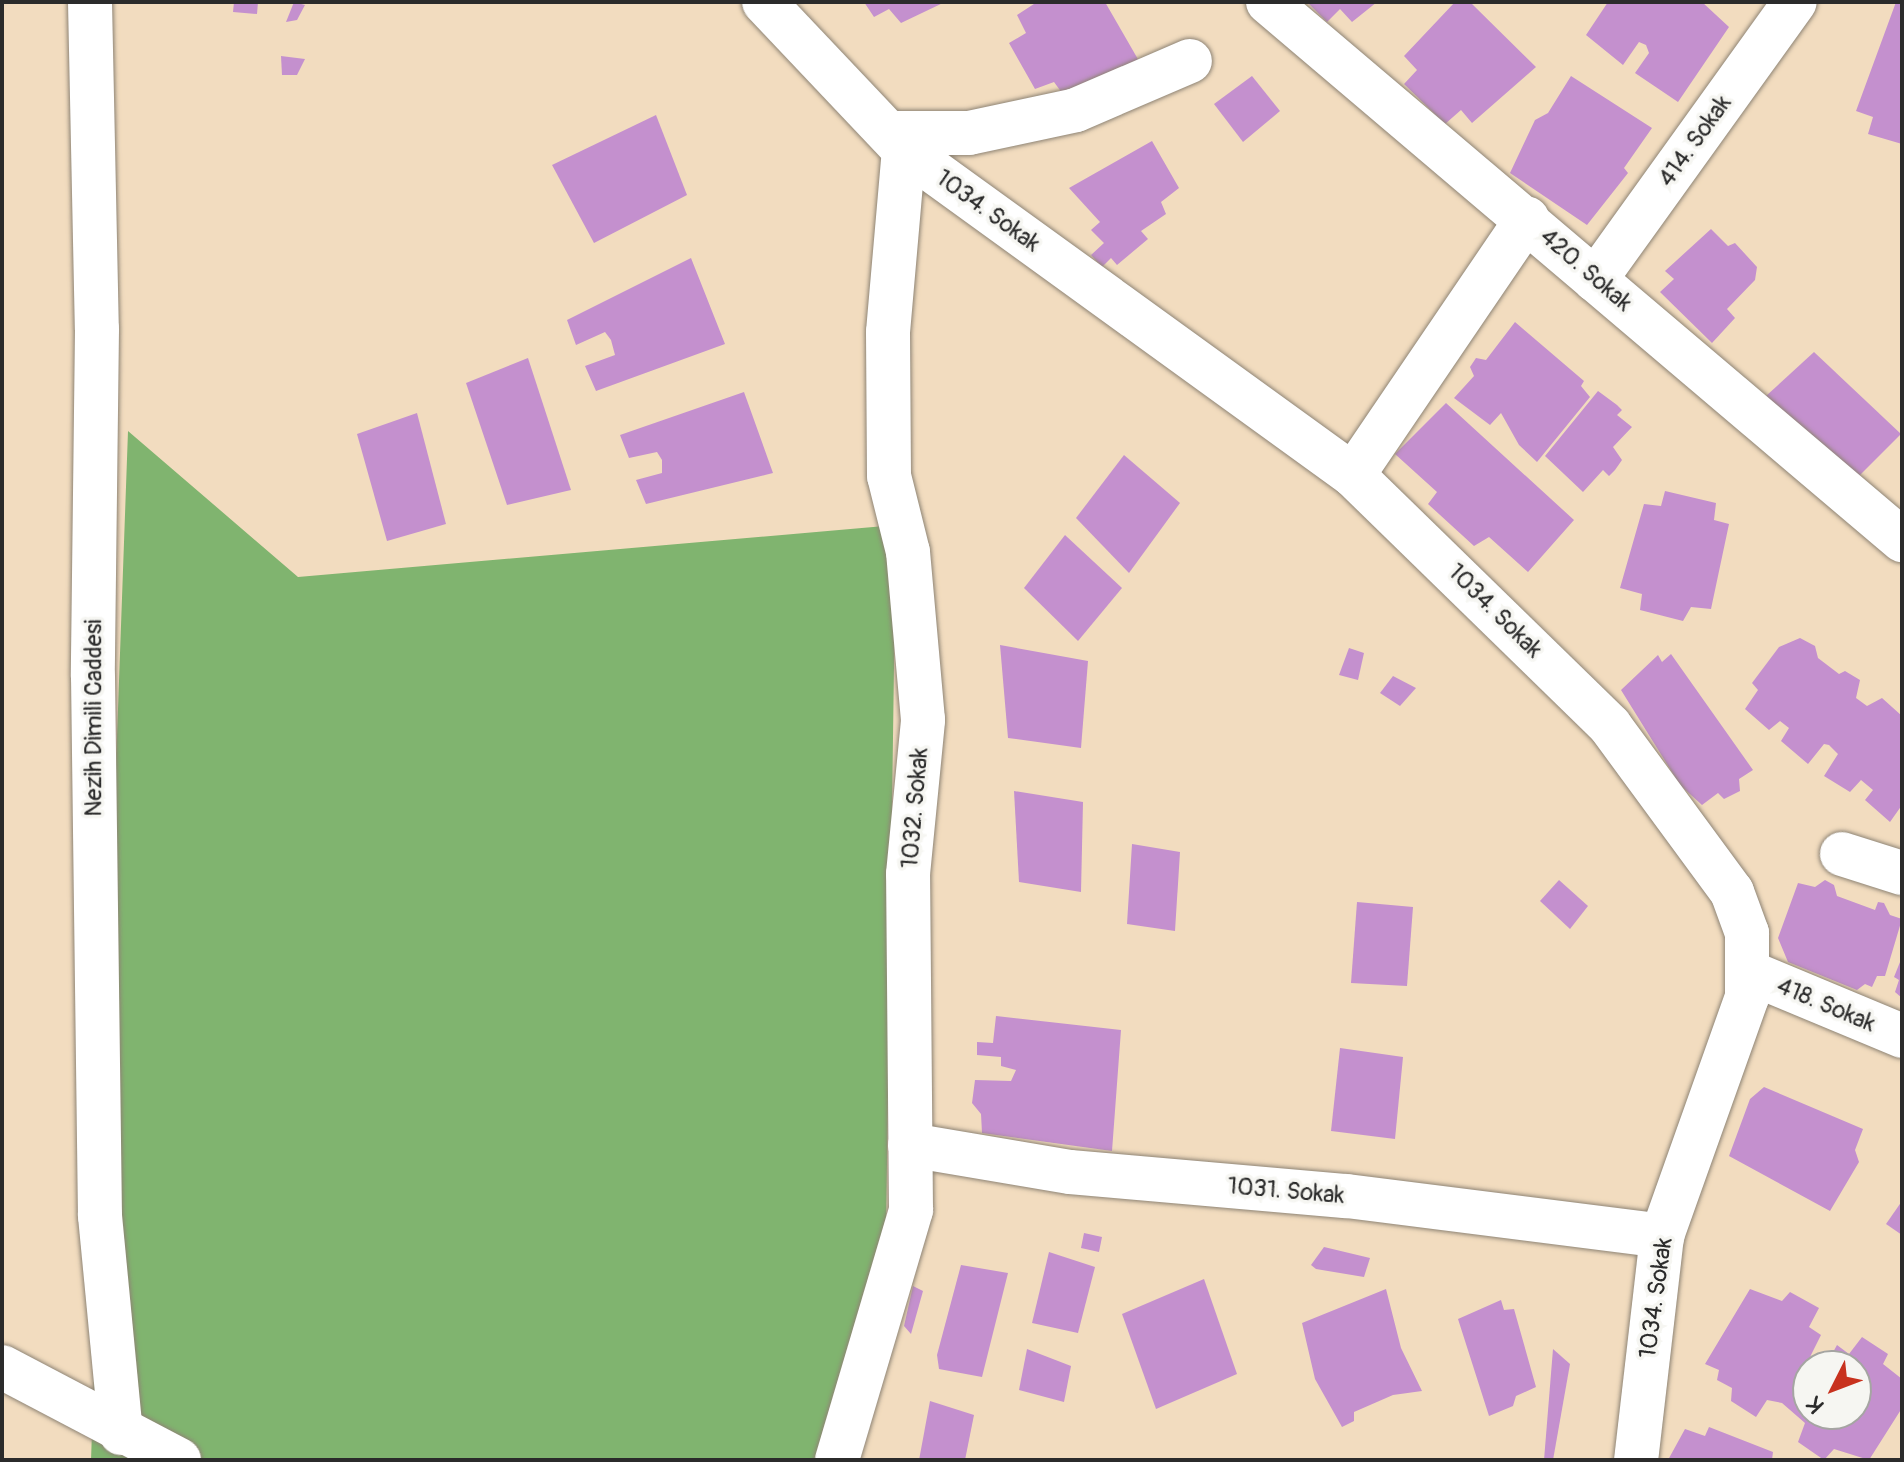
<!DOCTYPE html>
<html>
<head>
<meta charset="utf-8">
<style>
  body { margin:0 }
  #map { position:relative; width:1904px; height:1462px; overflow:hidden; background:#f2dcbf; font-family:Pangolin,sans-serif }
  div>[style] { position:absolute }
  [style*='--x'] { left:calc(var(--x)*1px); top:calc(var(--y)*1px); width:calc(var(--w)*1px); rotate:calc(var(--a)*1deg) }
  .forest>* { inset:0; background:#80b46f }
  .building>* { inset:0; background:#c490ce }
  .roads { filter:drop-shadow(0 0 2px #8e8475) drop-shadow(0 0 2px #8e8475) }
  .minor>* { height:44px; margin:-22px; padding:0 22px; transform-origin:22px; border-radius:22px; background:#fff }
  span { translate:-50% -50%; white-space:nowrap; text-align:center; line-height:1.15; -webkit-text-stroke:7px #f6f6f2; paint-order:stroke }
  .street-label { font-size:24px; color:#2b2b2b }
  .frame { position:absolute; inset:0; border:4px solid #2b2b2b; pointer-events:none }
  .north { position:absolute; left:1792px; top:1350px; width:80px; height:80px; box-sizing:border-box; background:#f6f6f2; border:2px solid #a5a5a2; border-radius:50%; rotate:228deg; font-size:22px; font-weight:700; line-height:32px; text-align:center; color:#2b2b2b }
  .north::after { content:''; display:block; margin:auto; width:28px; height:36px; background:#c8321e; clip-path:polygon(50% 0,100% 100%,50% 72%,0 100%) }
</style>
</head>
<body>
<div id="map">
  <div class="forest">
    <div style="clip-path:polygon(128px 431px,298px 577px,896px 525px,886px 1234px,827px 1460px,91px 1460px)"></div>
  </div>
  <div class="building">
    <div style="clip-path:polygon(234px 2px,258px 2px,257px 14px,233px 12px)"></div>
    <div style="clip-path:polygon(294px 2px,305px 5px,297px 20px,286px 22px)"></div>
    <div style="clip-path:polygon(864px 2px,945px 2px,901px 23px,889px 9px,874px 17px)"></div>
    <div style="clip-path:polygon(1037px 2px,1105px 2px,1139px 61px,1065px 97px,1054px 82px,1035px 89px,1009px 43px,1026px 33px,1017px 15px)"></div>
    <div style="clip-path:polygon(1307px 2px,1377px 2px,1352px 22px,1340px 9px,1327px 22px)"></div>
    <div style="clip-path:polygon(1455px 2px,1470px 2px,1536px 67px,1472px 123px,1461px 110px,1445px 124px,1404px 84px,1417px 70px,1404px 56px)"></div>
    <div style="clip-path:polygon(1608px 2px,1702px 2px,1729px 27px,1678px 102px,1635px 73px,1649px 53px,1646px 45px,1639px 42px,1623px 65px,1586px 35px)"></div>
    <div style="clip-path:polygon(1896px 2px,1902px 2px,1902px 144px,1868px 134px,1873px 117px,1856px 111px)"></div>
    <div style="clip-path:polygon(281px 56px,305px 59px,297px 75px,282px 75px)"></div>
    <div style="clip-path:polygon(1252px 76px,1280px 111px,1243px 142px,1214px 104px)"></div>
    <div style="clip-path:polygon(1571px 76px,1652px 128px,1624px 168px,1628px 173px,1587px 225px,1510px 173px,1535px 120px,1548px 113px)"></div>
    <div style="clip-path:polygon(656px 115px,687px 195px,594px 243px,552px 165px)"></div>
    <div style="clip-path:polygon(1152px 141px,1179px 188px,1161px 202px,1166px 214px,1141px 231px,1148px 239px,1117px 265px,1111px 258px,1102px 267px,1091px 255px,1104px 243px,1091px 230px,1100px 222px,1069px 188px)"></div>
    <div style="clip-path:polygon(1711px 229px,1728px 246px,1735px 243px,1757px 267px,1755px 280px,1727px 309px,1735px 318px,1712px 343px,1660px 292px,1674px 279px,1665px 271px)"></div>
    <div style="clip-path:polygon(691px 258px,725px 344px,596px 391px,585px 366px,615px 355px,611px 340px,605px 332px,576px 345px,567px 320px)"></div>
    <div style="clip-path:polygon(1515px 322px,1584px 381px,1581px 386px,1590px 397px,1537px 462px,1519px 445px,1501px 413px,1490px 425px,1454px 398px,1474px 376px,1470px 367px,1476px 358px,1486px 360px)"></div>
    <div style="clip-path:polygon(1814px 352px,1901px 434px,1851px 484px,1766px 396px)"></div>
    <div style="clip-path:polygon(528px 358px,571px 490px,507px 505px,466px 383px)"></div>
    <div style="clip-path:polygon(1598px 391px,1617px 405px,1622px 410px,1617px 415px,1632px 427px,1613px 447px,1622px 460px,1615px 470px,1609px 476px,1603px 470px,1583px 492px,1545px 456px)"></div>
    <div style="clip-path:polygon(744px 392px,773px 473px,646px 504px,636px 480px,662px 473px,662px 460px,657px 452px,629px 458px,620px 435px)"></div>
    <div style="clip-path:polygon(1446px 403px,1574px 520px,1528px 572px,1489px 537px,1474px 546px,1428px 504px,1437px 492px,1395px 454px)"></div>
    <div style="clip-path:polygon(417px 413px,446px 524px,387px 541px,357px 434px)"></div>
    <div style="clip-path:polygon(1124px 455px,1180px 503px,1129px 573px,1076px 518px)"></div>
    <div style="clip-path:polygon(1665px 491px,1716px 503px,1714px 520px,1729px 524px,1711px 609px,1691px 607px,1683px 621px,1640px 610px,1642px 594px,1620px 588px,1644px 504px,1661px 506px)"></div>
    <div style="clip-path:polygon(1065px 535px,1122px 588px,1078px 641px,1024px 588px)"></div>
    <div style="clip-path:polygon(1800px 638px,1815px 646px,1818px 658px,1839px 674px,1845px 671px,1860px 680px,1856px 698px,1867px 706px,1882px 698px,1902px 716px,1902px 805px,1890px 822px,1865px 800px,1873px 790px,1861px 780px,1850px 792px,1824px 776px,1838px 754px,1829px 745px,1824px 744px,1808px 764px,1781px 741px,1789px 728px,1780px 721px,1769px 730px,1745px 709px,1758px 690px,1752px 683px,1779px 647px)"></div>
    <div style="clip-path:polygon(1000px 645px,1088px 661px,1081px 748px,1008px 738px)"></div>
    <div style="clip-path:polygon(1349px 648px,1364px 653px,1358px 680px,1339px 675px)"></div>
    <div style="clip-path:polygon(1671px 654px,1753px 770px,1739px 779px,1740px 791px,1724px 799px,1718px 793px,1702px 805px,1680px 785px,1621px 690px,1658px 655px,1662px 662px)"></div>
    <div style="clip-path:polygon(1393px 676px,1416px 688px,1400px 706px,1380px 693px)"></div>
    <div style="clip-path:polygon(1014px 791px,1083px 802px,1081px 892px,1019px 882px)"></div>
    <div style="clip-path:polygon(1132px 844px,1180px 852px,1175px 931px,1127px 924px)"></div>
    <div style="clip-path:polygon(1559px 880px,1588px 906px,1570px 929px,1540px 901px)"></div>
    <div style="clip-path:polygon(1825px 880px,1834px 885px,1837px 896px,1875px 910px,1878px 902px,1884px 903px,1890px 915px,1902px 919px,1885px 976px,1877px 976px,1872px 987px,1865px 984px,1857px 990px,1788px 962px,1778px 938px,1798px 883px,1815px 887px)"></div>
    <div style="clip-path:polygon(1357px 902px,1413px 907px,1407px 986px,1351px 983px)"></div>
    <div style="clip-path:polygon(1902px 957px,1902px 998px,1895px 992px,1899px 980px,1894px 977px)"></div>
    <div style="clip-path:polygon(996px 1016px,1121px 1030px,1112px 1151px,982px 1133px,981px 1114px,972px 1103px,975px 1080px,1011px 1081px,1016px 1070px,1001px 1066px,1001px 1057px,977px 1055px,977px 1042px,993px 1043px)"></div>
    <div style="clip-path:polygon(1340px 1048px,1403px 1057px,1395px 1139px,1331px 1131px)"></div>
    <div style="clip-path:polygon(1764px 1087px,1863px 1129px,1855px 1150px,1859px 1162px,1830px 1211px,1729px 1156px,1750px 1099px)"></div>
    <div style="clip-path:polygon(1902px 1201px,1902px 1235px,1886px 1224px)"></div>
    <div style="clip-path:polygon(1084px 1233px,1102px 1237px,1099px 1252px,1081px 1248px)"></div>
    <div style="clip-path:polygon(1324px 1247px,1370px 1258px,1364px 1277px,1316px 1269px,1311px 1265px)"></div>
    <div style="clip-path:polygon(1049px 1252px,1095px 1267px,1078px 1333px,1032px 1323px)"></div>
    <div style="clip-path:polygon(961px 1265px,1008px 1273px,982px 1377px,939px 1369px,937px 1355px)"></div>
    <div style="clip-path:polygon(1204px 1279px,1237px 1374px,1156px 1409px,1122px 1314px)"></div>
    <div style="clip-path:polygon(913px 1286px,923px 1291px,911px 1334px,904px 1326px)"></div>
    <div style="clip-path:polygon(1386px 1289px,1401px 1348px,1422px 1391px,1393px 1395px,1354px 1412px,1354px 1421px,1342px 1427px,1315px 1379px,1302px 1323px)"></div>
    <div style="clip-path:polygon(evenodd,1750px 1289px,1782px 1301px,1790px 1292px,1819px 1308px,1809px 1327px,1821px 1335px,1810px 1357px,1826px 1365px,1837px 1345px,1849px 1354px,1862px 1337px,1888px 1354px,1883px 1364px,1902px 1379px,1902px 1408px,1869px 1460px,1834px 1449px,1824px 1460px,1798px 1442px,1805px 1423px,1782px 1403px,1767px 1400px,1756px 1417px,1731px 1401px,1732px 1388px,1717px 1380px,1719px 1370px,1705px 1364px,1750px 1289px,1808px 1366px,1856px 1366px,1856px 1414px,1808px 1414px,1808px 1366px)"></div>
    <div style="clip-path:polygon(1501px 1300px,1504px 1310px,1514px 1309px,1536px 1387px,1516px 1396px,1513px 1406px,1489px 1416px,1458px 1319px)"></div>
    <div style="clip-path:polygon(1027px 1349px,1071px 1366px,1064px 1402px,1019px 1390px)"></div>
    <div style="clip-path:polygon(1553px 1349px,1570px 1364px,1553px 1460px,1544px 1460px)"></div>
    <div style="clip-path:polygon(930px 1401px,974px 1415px,965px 1460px,919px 1460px)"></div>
    <div style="clip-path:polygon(1709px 1427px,1773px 1452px,1772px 1460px,1668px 1460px,1685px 1429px,1705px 1436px)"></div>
  </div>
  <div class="roads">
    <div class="minor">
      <div style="--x:90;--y:2;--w:327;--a:88.8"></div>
      <div style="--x:97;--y:329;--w:347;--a:90.7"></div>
      <div style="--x:93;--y:676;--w:540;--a:89.26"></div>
      <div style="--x:100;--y:1216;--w:218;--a:84.5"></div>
      <div style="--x:764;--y:2;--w:204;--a:46.6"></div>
      <div style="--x:904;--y:150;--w:554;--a:35.9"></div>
      <div style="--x:1353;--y:475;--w:359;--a:44.3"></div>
      <div style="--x:1610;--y:726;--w:206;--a:53.7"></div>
      <div style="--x:1732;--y:892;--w:44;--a:69.9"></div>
      <div style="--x:1747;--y:933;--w:64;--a:90"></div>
      <div style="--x:1747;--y:997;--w:254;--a:109.6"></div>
      <div style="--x:1662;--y:1236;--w:226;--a:96.6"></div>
      <div style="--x:1268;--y:2;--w:832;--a:40.32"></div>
      <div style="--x:889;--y:133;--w:80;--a:0"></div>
      <div style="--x:969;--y:133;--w:109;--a:-12.1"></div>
      <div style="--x:1076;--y:110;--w:124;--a:-23.3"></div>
      <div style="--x:1595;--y:280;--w:342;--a:-54.3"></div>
      <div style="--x:1353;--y:475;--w:310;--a:-55.8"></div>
      <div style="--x:1842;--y:854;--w:63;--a:17.6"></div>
      <div style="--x:1751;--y:973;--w:164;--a:22.6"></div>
      <div style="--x:910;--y:1145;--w:162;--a:9.6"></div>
      <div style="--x:1070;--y:1172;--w:278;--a:5"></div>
      <div style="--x:1347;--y:1196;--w:318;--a:7.2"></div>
      <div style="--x:2;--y:1367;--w:200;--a:27.7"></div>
      <div style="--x:837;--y:1460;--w:261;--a:-73.5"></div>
      <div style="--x:911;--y:1210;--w:336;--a:-90.5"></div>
      <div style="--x:908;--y:874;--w:155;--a:-84.4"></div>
      <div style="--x:923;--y:720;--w:169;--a:-95.1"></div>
      <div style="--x:908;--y:552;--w:78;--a:-104"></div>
      <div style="--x:889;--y:476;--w:144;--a:-90.4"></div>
      <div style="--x:888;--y:332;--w:183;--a:-85"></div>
    </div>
  </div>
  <div class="street-label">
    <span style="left:1695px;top:141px;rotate:-54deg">414. Sokak</span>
    <span style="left:988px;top:211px;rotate:36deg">1034. Sokak</span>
    <span style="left:1586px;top:270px;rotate:41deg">420. Sokak</span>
    <span style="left:1495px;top:611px;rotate:45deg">1034. Sokak</span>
    <span style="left:94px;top:718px;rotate:-90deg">Nezih Dimili Caddesi</span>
    <span style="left:915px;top:808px;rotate:-85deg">1032. Sokak</span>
    <span style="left:1826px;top:1005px;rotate:23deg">418. Sokak</span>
    <span style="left:1286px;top:1191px;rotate:5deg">1031. Sokak</span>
    <span style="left:1656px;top:1298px;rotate:-82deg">1034. Sokak</span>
  </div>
  <div class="frame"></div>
  <div class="north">K</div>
</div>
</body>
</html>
